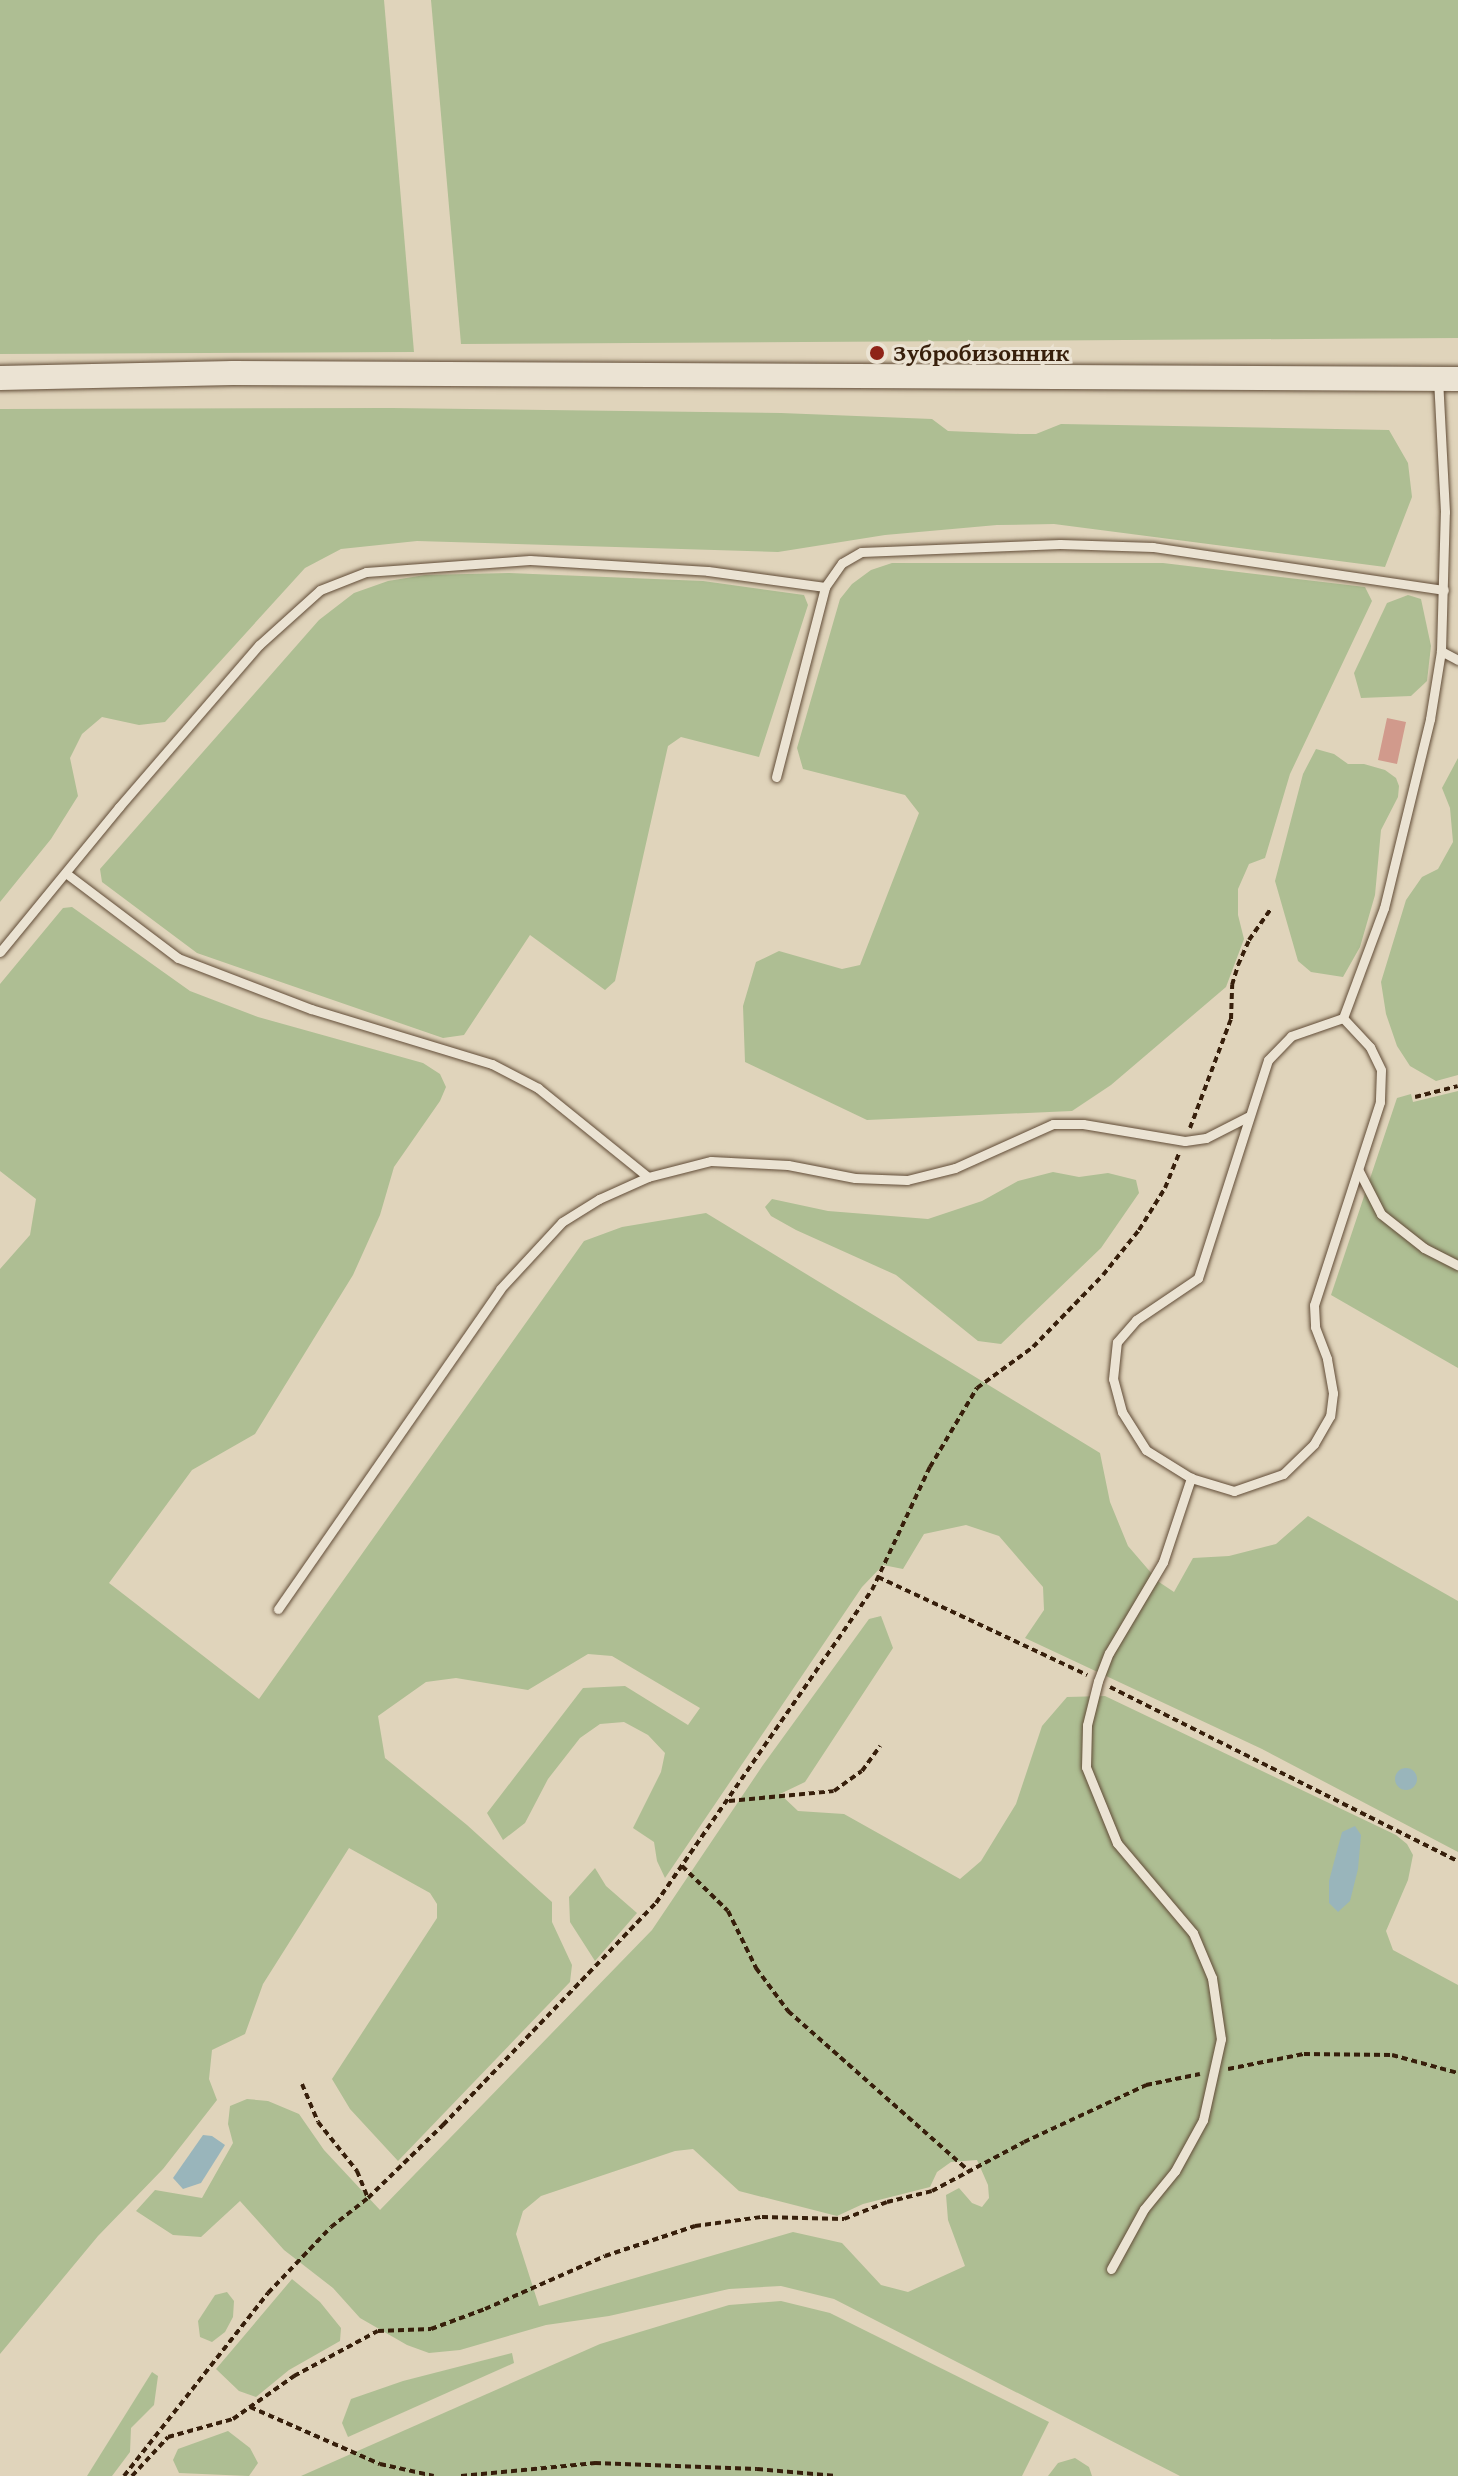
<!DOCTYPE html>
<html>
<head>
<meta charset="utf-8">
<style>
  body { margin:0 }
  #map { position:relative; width:1458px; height:2476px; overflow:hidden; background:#e0d4bb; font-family:"Gentium Book Plus",serif }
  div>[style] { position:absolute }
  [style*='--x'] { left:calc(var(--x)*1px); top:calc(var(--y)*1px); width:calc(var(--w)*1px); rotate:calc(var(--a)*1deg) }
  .green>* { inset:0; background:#aebe93 }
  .water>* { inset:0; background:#99b5bb }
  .round { border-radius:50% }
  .building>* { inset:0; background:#d19a8c }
  .path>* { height:4px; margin-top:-2px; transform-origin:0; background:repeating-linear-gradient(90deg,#371f0b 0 6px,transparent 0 10px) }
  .roads { filter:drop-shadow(0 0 2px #614c37) drop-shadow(0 0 2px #614c37) }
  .lane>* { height:9px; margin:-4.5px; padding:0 4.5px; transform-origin:4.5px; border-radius:4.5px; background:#ebe3d3 }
  .secondary>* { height:24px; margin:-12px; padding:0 12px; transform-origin:12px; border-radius:12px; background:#ebe3d3 }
  .dots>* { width:22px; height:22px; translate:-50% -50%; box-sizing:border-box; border:4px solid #ebe3d3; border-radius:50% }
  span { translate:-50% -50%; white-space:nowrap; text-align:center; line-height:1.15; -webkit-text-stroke:6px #ebe3d3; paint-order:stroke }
  .poi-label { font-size:24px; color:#371f0b; font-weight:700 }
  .left { translate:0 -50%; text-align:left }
</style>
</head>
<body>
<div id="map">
  <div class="green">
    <div style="clip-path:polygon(0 0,384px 0,414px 352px,0 354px)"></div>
    <div style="clip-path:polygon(431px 0,1458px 0,1458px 338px,461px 344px)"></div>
    <div style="clip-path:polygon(392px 408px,781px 413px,932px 419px,948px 431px,1020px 434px,1036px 434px,1061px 424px,1389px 430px,1408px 463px,1412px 497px,1385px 567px,1054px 524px,997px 525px,885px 535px,778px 552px,417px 541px,341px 549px,305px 568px,165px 722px,139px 725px,102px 717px,82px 734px,70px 758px,78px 796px,51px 839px,0 902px,0 409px)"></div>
    <div style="clip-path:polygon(892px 563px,1163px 563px,1365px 587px,1372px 601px,1290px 774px,1265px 858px,1249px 864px,1238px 889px,1238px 915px,1244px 939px,1226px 987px,1111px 1085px,1072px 1111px,867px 1120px,745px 1062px,743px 1006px,756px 962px,779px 951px,842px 969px,860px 965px,919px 813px,905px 795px,803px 769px,797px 748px,840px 599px,852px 584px,871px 570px)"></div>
    <div style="clip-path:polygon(509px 573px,703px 581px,804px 595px,808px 605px,759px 757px,681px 737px,668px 746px,615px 981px,605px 990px,530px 935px,464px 1035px,443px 1038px,197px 953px,102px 882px,100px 869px,319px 620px,354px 593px,388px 581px,425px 575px)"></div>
    <div style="clip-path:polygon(1408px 595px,1421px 599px,1431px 646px,1427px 681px,1411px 696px,1361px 698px,1354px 673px,1387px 603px)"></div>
    <div style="clip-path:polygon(1316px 749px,1334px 754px,1348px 764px,1364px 764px,1385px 770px,1396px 778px,1399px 786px,1398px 797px,1381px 830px,1375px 895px,1360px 947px,1343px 977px,1311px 972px,1298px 961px,1275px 881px,1303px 774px)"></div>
    <div style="clip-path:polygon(1458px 758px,1458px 1075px,1436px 1081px,1410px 1066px,1397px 1046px,1386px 1014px,1381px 982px,1406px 900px,1422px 877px,1438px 869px,1453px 842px,1450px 808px,1442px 788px)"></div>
    <div style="clip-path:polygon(72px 907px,190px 991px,258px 1017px,423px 1063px,440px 1074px,446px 1087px,440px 1101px,394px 1167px,380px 1215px,353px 1275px,255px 1434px,192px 1470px,109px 1583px,259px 1699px,584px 1241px,622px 1227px,706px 1213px,1100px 1453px,1110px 1502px,1128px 1546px,1159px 1582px,1174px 1592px,1193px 1558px,1229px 1556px,1276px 1544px,1308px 1516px,1458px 1601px,1458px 1852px,1262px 1749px,1025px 1638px,1044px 1610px,1043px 1587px,999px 1536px,966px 1525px,924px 1534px,903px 1569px,883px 1565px,862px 1587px,665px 1878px,657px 1861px,654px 1842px,633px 1828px,661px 1772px,665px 1753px,648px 1735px,624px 1722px,600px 1724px,580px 1738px,548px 1779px,525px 1823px,503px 1840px,487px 1813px,583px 1688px,625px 1686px,688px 1725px,700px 1708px,612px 1656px,588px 1654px,528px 1690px,456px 1678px,426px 1682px,378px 1716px,385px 1758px,467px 1825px,552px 1902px,552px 1922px,572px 1965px,570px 1982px,398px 2161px,350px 2109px,332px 2079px,437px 1918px,437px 1904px,430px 1893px,349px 1848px,263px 1984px,245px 2034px,212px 2050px,209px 2079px,217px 2100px,163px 2169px,98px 2236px,0 2354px,0 1269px,30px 1235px,36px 1199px,0 1171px,0 984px,63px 908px)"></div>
    <div style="clip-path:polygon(1458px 1091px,1458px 1368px,1331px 1295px,1397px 1098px,1411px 1094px,1413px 1102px)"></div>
    <div style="clip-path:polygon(1053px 1172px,1079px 1177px,1108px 1173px,1136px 1180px,1139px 1193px,1101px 1248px,1001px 1344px,978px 1341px,896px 1275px,796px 1230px,771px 1216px,765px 1207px,772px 1199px,828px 1211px,928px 1219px,982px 1201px,1018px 1181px)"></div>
    <div style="clip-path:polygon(evenodd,881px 1616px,893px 1648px,805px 1782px,780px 1794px,798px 1811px,844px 1814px,960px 1879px,981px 1861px,1016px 1804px,1042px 1726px,1067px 1697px,1105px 1696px,1396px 1835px,1407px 1844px,1413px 1855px,1408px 1880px,1386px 1931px,1393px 1950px,1458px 1985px,1458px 2476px,1180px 2476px,834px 2299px,781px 2286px,729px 2289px,609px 2316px,546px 2325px,460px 2350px,429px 2353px,407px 2345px,360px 2318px,333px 2288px,284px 2250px,240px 2201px,201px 2237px,173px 2235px,136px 2211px,155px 2190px,202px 2198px,233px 2143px,228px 2124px,230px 2106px,247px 2099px,268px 2101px,299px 2114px,324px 2150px,380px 2210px,652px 1930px,763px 1765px,869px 1619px,881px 1616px,693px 2149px,739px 2191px,837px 2216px,863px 2204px,930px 2187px,937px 2172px,951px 2162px,977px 2160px,988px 2185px,989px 2198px,982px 2207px,972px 2203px,959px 2188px,946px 2195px,948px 2220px,965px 2266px,908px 2292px,881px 2285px,842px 2243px,793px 2232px,539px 2306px,516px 2234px,523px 2211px,541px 2196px,675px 2151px,693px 2149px)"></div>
    <div style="clip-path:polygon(595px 1868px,606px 1886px,637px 1913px,595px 1961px,570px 1922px,569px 1897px)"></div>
    <div style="clip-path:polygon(292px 2279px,320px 2302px,341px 2328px,340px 2341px,289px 2370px,256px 2397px,239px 2391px,216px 2369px)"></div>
    <div style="clip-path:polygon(227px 2292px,234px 2301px,233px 2317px,225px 2332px,212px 2342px,200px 2337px,198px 2321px,215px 2295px)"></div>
    <div style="clip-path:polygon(781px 2301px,830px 2313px,1049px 2422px,1022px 2476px,301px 2476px,600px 2344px,729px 2305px)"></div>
    <div style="clip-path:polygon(512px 2353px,514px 2363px,348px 2437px,342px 2423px,351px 2399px,403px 2381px)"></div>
    <div style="clip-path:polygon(152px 2372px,158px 2376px,154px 2405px,131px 2428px,130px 2452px,112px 2476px,87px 2476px)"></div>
    <div style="clip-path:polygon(228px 2431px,250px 2448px,258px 2463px,249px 2476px,179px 2473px,173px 2460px,178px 2449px)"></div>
    <div style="clip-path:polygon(1075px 2458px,1089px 2467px,1092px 2476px,1048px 2476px,1058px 2463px)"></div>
  </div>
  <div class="water">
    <div class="round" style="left:1395px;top:1768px;width:22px;height:22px"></div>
    <div style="clip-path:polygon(1355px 1826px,1361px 1835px,1358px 1869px,1350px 1901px,1338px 1912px,1329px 1903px,1329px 1881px,1342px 1832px)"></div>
    <div style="clip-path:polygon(203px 2135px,212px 2136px,225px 2145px,201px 2183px,183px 2189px,173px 2178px)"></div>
  </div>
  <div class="building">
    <div style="clip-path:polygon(1387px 718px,1406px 722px,1397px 764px,1378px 760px)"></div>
  </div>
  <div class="path">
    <div style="--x:1415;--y:1097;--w:44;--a:-14.3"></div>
    <div style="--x:1190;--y:1128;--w:116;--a:-69.4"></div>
    <div style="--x:1231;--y:1019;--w:34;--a:-88"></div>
    <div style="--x:1232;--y:985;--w:21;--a:-73"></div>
    <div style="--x:1238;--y:965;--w:27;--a:-66"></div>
    <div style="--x:1249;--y:940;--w:38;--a:-55"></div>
    <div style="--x:878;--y:1577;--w:231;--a:25.1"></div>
    <div style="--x:1110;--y:1687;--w:389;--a:26.6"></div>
    <div style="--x:729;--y:1801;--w:105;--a:-5.4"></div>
    <div style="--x:834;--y:1791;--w:34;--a:-36"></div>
    <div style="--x:862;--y:1771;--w:31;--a:-54"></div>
    <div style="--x:682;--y:1866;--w:64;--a:44.4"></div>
    <div style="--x:728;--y:1911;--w:64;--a:63.8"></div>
    <div style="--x:756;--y:1968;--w:54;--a:53.3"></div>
    <div style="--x:788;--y:2011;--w:242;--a:41.5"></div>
    <div style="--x:1228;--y:2069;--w:77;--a:-11.2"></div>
    <div style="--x:1304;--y:2054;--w:88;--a:0.7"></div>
    <div style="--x:1392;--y:2055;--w:68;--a:15.3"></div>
    <div style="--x:302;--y:2084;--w:41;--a:67.2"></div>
    <div style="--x:318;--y:2122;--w:63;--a:51.5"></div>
    <div style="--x:357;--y:2171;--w:29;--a:68"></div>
    <div style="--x:250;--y:2407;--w:142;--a:23.7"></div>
    <div style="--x:380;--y:2464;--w:55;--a:12.5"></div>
    <div style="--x:124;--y:2476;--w:233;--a:-51.8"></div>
    <div style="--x:268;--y:2293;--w:91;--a:-46.3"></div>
    <div style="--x:331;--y:2227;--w:47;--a:-38.1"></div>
    <div style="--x:368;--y:2198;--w:105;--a:-44.2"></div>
    <div style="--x:443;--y:2125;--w:308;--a:-46.2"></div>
    <div style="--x:656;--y:1903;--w:380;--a:-55.4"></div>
    <div style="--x:872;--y:1590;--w:136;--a:-64.8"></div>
    <div style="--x:930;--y:1467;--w:92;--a:-59.3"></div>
    <div style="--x:977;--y:1388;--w:69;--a:-36.2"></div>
    <div style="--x:1033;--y:1347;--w:100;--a:-45.8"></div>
    <div style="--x:1103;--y:1275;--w:58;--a:-51.3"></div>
    <div style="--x:1139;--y:1230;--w:49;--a:-58.2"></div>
    <div style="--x:1165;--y:1188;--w:37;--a:-68"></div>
    <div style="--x:132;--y:2476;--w:53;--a:-47.3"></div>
    <div style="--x:168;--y:2437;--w:67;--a:-15.5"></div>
    <div style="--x:233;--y:2419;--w:75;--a:-35.2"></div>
    <div style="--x:294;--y:2376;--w:95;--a:-28.2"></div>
    <div style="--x:378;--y:2331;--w:53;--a:-2.2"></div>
    <div style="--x:431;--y:2329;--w:58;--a:-20.3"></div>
    <div style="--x:485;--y:2309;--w:131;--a:-23.8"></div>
    <div style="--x:605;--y:2256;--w:95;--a:-18.4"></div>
    <div style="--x:695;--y:2226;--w:68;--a:-7.7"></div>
    <div style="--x:762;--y:2217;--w:82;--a:1.4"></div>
    <div style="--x:844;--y:2219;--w:46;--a:-21.6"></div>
    <div style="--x:887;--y:2202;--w:46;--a:-13.7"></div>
    <div style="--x:932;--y:2191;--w:104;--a:-28"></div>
    <div style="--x:1024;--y:2142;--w:135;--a:-25"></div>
    <div style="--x:1146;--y:2085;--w:55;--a:-11.5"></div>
    <div style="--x:461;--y:2476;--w:135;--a:-5.5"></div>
    <div style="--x:595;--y:2463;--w:162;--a:2.1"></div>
    <div style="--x:757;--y:2469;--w:80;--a:5"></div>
  </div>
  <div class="roads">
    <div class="lane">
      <div style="--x:1441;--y:651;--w:19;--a:28"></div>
      <div style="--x:776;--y:777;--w:196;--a:-75.5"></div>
      <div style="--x:825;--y:587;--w:29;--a:-55"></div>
      <div style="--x:842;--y:563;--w:22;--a:-30"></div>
      <div style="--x:861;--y:552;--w:199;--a:-2.3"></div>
      <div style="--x:1060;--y:544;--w:93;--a:1.8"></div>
      <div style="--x:1153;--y:547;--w:294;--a:8.4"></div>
      <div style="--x:67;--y:874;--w:139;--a:37.1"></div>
      <div style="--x:178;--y:958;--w:142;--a:21"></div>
      <div style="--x:311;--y:1009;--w:189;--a:16.9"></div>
      <div style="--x:492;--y:1064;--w:52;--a:27.6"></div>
      <div style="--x:538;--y:1088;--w:141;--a:39"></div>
      <div style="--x:0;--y:952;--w:188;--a:-50.6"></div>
      <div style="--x:119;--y:807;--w:214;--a:-49.2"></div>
      <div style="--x:259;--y:645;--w:82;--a:-42"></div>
      <div style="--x:320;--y:590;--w:49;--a:-21.4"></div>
      <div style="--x:366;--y:572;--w:164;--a:-4.2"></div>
      <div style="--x:530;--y:560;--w:178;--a:3.5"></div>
      <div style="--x:708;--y:571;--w:118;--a:7.8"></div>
      <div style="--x:1343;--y:1018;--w:40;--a:47"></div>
      <div style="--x:1370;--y:1047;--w:25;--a:64"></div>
      <div style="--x:1381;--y:1070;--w:32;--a:92"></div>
      <div style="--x:1380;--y:1102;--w:213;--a:108"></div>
      <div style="--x:1314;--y:1305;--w:22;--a:87"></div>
      <div style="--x:1315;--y:1327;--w:34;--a:69"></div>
      <div style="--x:1327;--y:1359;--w:35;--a:80"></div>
      <div style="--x:1333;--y:1393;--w:23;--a:97"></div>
      <div style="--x:1330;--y:1416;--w:32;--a:120"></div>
      <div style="--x:1314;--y:1444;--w:43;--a:135.9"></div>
      <div style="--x:1283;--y:1474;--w:52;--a:160.9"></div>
      <div style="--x:1234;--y:1491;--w:45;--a:-163.2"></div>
      <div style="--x:1191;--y:1478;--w:53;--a:-148.1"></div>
      <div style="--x:1146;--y:1450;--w:45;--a:-122.3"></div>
      <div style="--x:1122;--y:1412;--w:34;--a:-105"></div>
      <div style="--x:1113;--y:1379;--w:37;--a:-84"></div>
      <div style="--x:1117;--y:1342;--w:29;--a:-49"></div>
      <div style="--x:1136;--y:1320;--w:75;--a:-34.1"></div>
      <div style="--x:1198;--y:1278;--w:229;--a:-72.2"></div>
      <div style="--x:1268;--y:1060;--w:33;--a:-46"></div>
      <div style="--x:1291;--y:1036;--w:55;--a:-19.1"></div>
      <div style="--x:1343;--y:1018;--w:117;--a:-69.6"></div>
      <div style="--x:1384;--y:908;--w:195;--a:-76.3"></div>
      <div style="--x:1430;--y:719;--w:69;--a:-80.8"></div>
      <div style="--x:1441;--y:651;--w:139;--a:-88.4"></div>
      <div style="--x:1445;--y:512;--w:133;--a:-93"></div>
      <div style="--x:1359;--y:1171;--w:48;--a:62.9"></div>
      <div style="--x:1381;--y:1214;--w:55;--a:38.3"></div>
      <div style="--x:1424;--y:1248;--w:38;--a:27"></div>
      <div style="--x:278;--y:1609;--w:389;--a:-55.2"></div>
      <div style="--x:500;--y:1289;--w:91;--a:-47.2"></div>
      <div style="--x:562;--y:1222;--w:44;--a:-31.9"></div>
      <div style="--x:599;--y:1199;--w:54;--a:-24.2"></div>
      <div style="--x:648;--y:1177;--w:65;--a:-14.3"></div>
      <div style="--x:711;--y:1161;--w:77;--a:3"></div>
      <div style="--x:788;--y:1165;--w:68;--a:11"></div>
      <div style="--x:855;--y:1178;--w:52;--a:2.2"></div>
      <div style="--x:907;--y:1180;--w:49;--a:-14"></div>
      <div style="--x:955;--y:1168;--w:107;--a:-24.2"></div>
      <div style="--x:1053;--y:1124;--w:30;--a:0"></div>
      <div style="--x:1083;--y:1124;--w:103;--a:9.5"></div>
      <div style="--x:1185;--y:1141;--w:21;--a:-8"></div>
      <div style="--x:1206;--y:1138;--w:48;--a:-27.1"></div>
      <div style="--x:1111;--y:2269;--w:68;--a:-61.2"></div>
      <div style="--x:1144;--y:2209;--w:49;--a:-50.8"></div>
      <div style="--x:1175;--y:2171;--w:58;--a:-61.2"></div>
      <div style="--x:1203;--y:2120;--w:83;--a:-77.5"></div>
      <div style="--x:1221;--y:2039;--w:62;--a:-98.4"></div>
      <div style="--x:1212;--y:1978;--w:49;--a:-112.9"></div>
      <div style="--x:1193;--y:1933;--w:118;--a:-130.2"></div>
      <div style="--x:1117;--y:1843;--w:82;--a:-112.2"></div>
      <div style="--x:1086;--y:1767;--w:42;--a:-88.6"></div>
      <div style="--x:1087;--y:1725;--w:45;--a:-76"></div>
      <div style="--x:1098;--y:1681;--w:30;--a:-69"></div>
      <div style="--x:1109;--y:1653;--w:106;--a:-59.3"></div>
      <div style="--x:1163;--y:1562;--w:89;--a:-71.6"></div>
    </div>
    <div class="secondary">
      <div style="--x:0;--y:378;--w:233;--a:-1.2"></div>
      <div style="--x:233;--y:373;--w:1225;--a:0.28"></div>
    </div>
  </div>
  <div class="dots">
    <div style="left:877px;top:353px;background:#8f2418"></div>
  </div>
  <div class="poi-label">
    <span class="left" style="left:893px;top:353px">Зубробизонник</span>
  </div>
</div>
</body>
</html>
